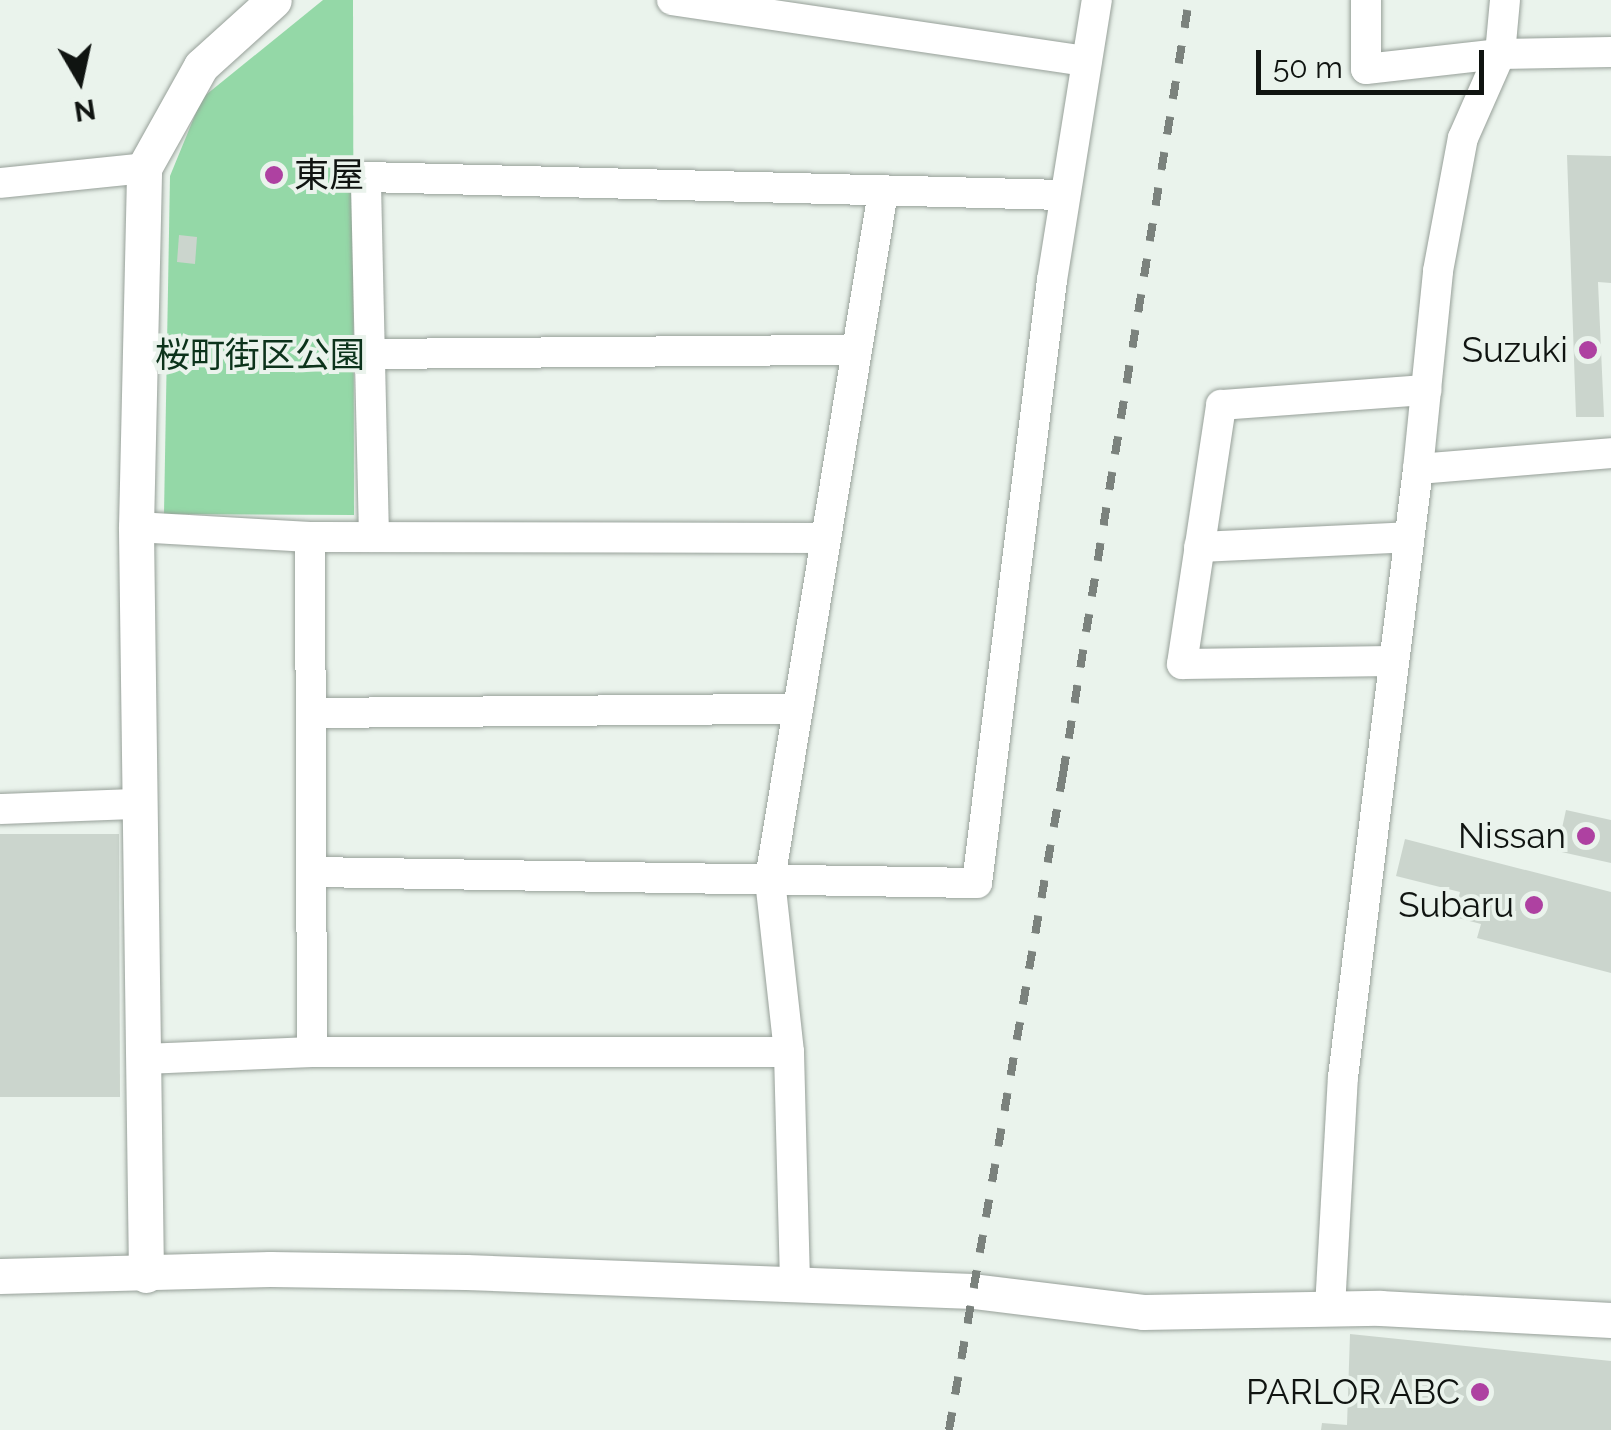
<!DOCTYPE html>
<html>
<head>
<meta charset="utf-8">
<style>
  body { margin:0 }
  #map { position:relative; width:1611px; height:1430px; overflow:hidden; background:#eaf3ec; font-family:Raleway,"Noto Sans JP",sans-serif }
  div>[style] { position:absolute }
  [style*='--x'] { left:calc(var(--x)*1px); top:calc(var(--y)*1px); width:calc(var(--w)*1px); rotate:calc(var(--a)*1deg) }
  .green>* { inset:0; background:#94d8a7 }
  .building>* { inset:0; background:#cbd5cd }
  .roads { filter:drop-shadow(0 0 2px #97a099) drop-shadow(0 0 2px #97a099) }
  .minor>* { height:30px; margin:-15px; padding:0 15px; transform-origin:15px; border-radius:15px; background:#fff }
  .tertiary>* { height:35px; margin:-17.5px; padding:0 17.5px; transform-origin:17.5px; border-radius:17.5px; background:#fff }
  .rail>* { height:8px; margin-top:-4px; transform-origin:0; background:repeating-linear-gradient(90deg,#7b827d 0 18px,transparent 0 36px) }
  .dots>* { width:28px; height:28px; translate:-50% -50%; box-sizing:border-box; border:5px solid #eaf3ec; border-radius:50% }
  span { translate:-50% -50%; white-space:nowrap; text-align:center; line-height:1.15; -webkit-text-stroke:8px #eaf3ec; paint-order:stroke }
  .poi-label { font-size:35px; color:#101411 }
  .left { translate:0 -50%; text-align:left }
  .right { translate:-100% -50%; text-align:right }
  .park-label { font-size:35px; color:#0c331b }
  .north { position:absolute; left:30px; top:30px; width:100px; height:100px; -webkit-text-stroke:8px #eaf3ec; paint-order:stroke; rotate:171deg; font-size:28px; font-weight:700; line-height:40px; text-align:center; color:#101411 }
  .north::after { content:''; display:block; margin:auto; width:35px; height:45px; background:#101411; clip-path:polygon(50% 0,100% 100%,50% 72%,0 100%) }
  .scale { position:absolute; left:1256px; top:50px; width:228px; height:45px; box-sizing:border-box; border:5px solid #101411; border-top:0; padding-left:12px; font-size:30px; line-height:35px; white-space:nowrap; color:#101411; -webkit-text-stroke:8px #eaf3ec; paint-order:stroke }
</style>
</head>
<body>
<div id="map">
  <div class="green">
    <div style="clip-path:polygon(323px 0,353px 0,354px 515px,164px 514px,170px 176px,202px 98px)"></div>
  </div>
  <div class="building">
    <div style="clip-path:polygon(1567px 155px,1611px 156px,1611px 283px,1598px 282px,1604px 417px,1576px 417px)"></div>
    <div style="clip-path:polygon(280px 168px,281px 180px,268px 181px,267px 169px)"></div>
    <div style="clip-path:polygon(179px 235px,197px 237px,195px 264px,177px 262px)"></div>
    <div style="clip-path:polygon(1566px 810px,1611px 820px,1611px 863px,1557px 851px)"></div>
    <div style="clip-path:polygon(0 834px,119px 834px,120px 1097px,0 1097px)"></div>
    <div style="clip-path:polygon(1405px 839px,1611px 892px,1611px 973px,1477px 938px,1481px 924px,1454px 917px,1460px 892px,1396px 876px)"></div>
    <div style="clip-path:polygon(1350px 1334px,1611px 1361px,1611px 1430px,1321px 1430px,1322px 1423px,1347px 1425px)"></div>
  </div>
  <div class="roads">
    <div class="minor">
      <div style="--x:672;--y:0;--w:419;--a:8.4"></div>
      <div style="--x:1366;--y:0;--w:69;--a:90"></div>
      <div style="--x:1366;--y:69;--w:135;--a:-6.4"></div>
      <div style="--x:1500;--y:54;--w:111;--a:-1"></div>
      <div style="--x:0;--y:183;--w:145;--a:-5.9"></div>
      <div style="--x:370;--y:354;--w:486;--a:-0.5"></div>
      <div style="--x:1418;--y:469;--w:194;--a:-4.7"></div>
      <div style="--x:136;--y:527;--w:174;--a:3.3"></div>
      <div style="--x:310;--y:537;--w:515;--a:0.11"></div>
      <div style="--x:310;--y:537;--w:515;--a:89.78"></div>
      <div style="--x:374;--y:537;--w:360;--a:-91.3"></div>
      <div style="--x:366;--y:177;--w:699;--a:1.48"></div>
      <div style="--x:1199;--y:547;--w:210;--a:-2.7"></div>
      <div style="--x:1393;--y:661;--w:211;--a:179.2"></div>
      <div style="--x:1182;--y:664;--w:262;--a:-81.4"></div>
      <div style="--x:1221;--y:405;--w:206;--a:-4.2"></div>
      <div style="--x:312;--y:713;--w:486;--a:-0.5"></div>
      <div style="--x:0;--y:809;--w:139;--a:-2.1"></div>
      <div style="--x:313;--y:872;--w:664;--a:0.95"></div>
      <div style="--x:977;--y:883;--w:608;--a:-82.91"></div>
      <div style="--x:1052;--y:280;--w:284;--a:-80.9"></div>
      <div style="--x:144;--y:1059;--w:168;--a:-2.4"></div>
      <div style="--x:312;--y:1052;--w:477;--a:0"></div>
      <div style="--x:795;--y:1282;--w:230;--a:-91.5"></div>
      <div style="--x:789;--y:1052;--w:174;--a:-96.3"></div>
      <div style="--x:770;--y:879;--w:696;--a:-80.66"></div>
      <div style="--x:1330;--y:1308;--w:231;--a:-86.8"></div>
      <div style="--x:1343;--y:1077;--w:613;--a:-82.97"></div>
      <div style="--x:1418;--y:469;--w:199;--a:-84.2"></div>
      <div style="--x:1438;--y:271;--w:135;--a:-79.4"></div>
      <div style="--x:1463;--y:138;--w:92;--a:-66.2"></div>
      <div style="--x:1500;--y:54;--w:54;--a:-84.7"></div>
    </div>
    <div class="tertiary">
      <div style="--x:146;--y:1275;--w:748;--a:-90.77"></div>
      <div style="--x:136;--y:527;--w:359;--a:-88.7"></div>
      <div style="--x:144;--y:168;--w:117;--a:-60.8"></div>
      <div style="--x:201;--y:66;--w:98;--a:-42.1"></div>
      <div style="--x:0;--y:1276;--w:270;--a:-1.5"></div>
      <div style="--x:270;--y:1269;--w:196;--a:0.9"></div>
      <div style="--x:466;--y:1272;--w:507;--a:2.15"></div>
      <div style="--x:973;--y:1291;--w:171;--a:7"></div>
      <div style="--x:1143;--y:1312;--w:237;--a:-1"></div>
      <div style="--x:1380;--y:1308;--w:231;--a:3"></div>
    </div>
  </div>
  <div class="rail">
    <div style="--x:949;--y:1430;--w:666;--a:-80.14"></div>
    <div style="--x:1063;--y:774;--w:784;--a:-80.75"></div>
  </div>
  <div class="dots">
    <div style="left:274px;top:175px;background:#ae41a1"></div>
    <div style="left:1588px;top:350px;background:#ae41a1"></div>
    <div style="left:1586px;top:836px;background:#ae41a1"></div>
    <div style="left:1534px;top:905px;background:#ae41a1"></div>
    <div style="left:1480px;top:1392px;background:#ae41a1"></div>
  </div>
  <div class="poi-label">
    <span class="left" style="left:294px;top:175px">東屋</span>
    <span class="right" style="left:1568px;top:350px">Suzuki</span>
    <span class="right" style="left:1566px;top:836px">Nissan</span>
    <span class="right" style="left:1514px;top:905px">Subaru</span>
    <span class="right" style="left:1460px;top:1392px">PARLOR ABC</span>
  </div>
  <div class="park-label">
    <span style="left:260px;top:355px">桜町街区公園</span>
  </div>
  <div class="north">N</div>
  <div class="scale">50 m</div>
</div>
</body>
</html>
